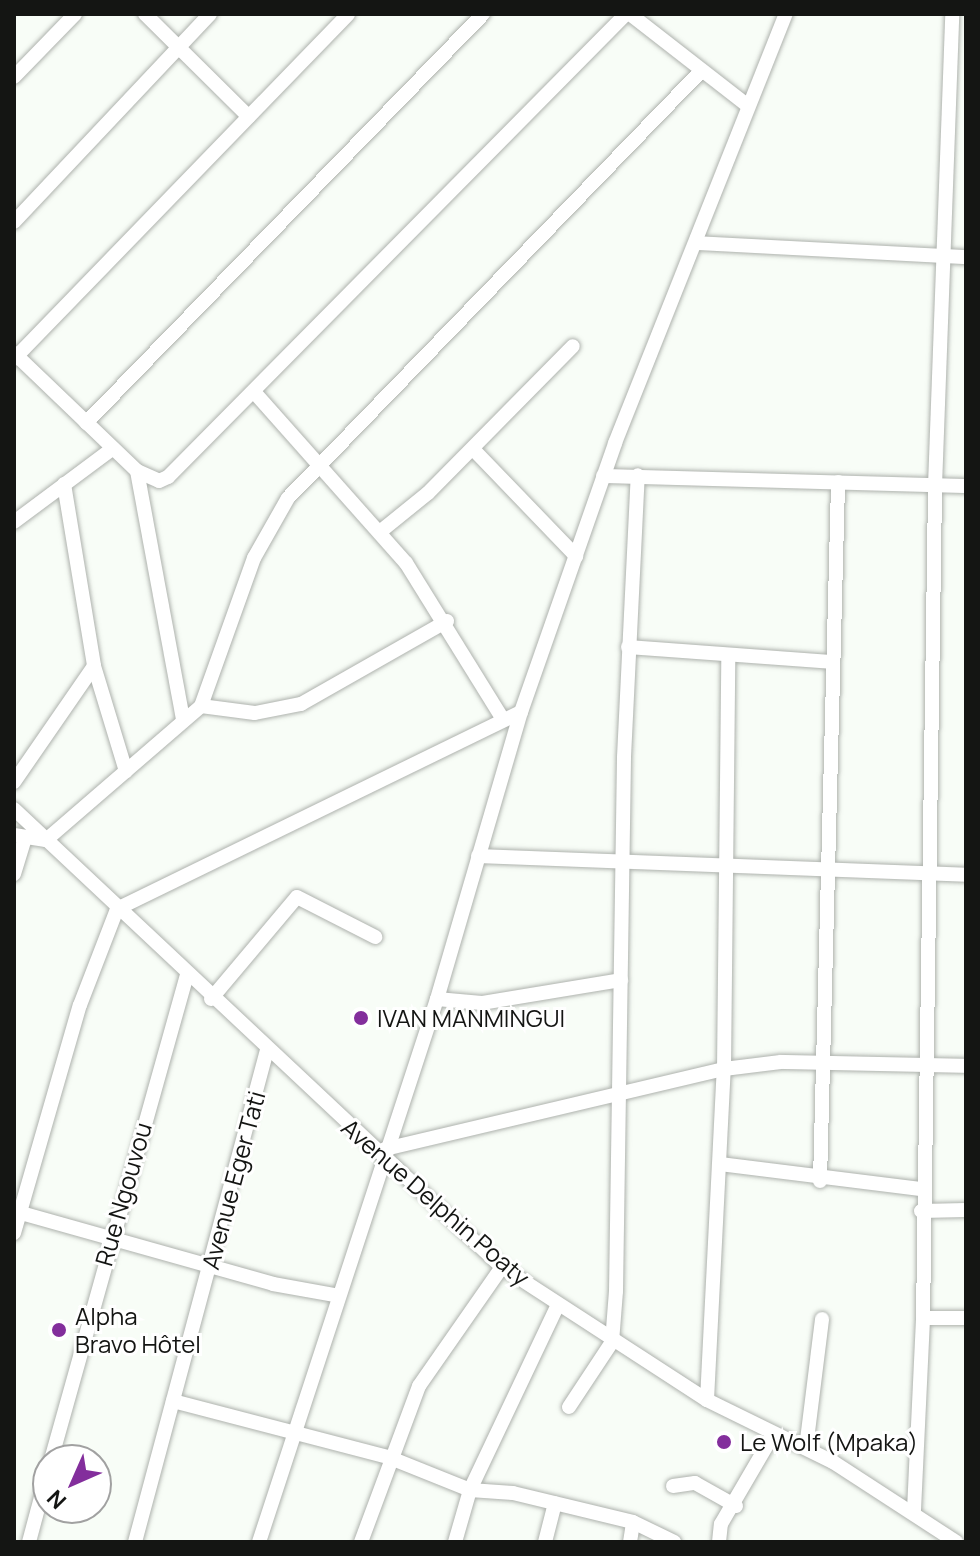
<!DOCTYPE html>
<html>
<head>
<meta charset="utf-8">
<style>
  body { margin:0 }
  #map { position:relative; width:980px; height:1556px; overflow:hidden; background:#f8fdf7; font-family:Manrope,sans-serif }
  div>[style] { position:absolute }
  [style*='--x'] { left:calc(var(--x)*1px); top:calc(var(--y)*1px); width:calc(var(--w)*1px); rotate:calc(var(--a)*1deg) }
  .roads { filter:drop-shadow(0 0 2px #aeb2ad) drop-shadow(0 0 2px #aeb2ad) }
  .minor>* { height:14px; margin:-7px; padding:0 7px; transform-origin:7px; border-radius:7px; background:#fff }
  .dots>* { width:22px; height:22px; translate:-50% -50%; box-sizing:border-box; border:4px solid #fff; border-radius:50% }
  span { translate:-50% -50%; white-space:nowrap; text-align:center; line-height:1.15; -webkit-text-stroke:6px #fff; paint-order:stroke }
  .poi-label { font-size:24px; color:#141513 }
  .left { translate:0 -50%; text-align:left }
  .street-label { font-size:24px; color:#141513 }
  .frame { position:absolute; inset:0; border:16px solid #141513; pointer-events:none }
  .north { position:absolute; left:32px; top:1444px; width:80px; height:80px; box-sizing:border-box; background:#fff; border:2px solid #a1a1a1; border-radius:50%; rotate:225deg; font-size:22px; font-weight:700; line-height:32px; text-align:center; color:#141513 }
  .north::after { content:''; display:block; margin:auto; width:28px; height:36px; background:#832e9c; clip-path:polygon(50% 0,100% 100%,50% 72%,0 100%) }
</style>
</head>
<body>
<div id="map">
  <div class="roads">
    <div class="minor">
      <div style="--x:145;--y:14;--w:146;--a:44.7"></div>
      <div style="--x:630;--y:14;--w:148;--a:37.9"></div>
      <div style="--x:14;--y:77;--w:88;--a:-45.9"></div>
      <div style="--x:14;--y:222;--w:286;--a:-46.7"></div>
      <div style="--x:696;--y:243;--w:270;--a:3"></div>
      <div style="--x:14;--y:353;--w:170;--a:43.8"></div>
      <div style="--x:137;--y:471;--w:24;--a:24"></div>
      <div style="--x:159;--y:481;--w:10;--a:-24"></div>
      <div style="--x:168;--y:477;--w:651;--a:-45.31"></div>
      <div style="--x:14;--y:359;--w:480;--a:-45.9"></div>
      <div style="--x:255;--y:393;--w:227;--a:48.4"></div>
      <div style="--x:406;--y:563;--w:182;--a:58.2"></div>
      <div style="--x:86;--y:423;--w:570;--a:-45.85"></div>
      <div style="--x:473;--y:449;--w:149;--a:46.1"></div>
      <div style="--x:137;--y:471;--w:253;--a:79.5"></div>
      <div style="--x:603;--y:476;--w:363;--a:1.6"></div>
      <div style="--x:64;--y:484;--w:184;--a:80.6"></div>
      <div style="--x:94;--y:666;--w:110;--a:73.1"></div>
      <div style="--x:14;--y:522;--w:122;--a:-36.7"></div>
      <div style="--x:381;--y:531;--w:60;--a:-39"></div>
      <div style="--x:428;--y:493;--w:206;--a:-45.4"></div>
      <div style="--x:628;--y:647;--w:203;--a:4.2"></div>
      <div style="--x:201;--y:706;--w:54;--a:7.4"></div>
      <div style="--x:255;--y:713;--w:47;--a:-11.1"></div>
      <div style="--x:301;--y:704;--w:168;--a:-29.6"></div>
      <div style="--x:14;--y:782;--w:141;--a:-55.4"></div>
      <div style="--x:14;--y:809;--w:669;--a:43.18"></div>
      <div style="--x:502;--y:1267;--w:244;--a:33"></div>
      <div style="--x:707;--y:1400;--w:140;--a:26.2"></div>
      <div style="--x:833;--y:1462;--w:147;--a:33"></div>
      <div style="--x:14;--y:835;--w:32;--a:9"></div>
      <div style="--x:46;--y:840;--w:205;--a:-40.8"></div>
      <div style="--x:201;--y:706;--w:157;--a:-70.3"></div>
      <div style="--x:254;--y:558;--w:69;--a:-60.5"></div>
      <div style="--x:288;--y:498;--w:594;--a:-45.95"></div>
      <div style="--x:478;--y:856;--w:488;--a:2.2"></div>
      <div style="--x:14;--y:874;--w:38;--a:-73"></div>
      <div style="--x:211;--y:999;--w:133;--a:-49.9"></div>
      <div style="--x:297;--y:897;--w:88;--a:27.1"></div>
      <div style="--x:437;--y:999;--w:45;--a:5.1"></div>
      <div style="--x:482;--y:1003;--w:141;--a:-9.4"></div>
      <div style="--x:385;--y:1149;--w:348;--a:-13.3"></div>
      <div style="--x:724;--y:1069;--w:57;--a:-7"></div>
      <div style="--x:781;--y:1062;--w:185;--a:1.2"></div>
      <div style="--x:720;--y:1164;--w:204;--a:7.1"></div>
      <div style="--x:820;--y:1181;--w:699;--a:-88.52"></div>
      <div style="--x:14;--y:1211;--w:269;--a:15.7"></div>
      <div style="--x:273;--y:1284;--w:63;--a:10.1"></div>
      <div style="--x:921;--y:1211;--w:45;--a:-1.3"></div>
      <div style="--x:14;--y:1233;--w:237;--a:-73.9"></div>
      <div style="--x:80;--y:1005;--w:103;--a:-68.9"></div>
      <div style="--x:117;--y:909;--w:449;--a:-26"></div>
      <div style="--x:923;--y:1318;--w:43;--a:0"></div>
      <div style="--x:707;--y:1400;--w:331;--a:-87.1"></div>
      <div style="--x:724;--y:1069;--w:412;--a:-89.4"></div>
      <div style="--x:173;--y:1401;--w:222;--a:14.6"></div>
      <div style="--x:388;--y:1457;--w:88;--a:21.9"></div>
      <div style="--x:470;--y:1490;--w:43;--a:4"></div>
      <div style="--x:513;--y:1493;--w:123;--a:13.6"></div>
      <div style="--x:633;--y:1522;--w:46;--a:26"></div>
      <div style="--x:569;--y:1407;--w:78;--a:-56.5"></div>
      <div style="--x:612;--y:1342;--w:51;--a:-85.5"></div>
      <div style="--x:616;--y:1291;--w:534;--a:-89.14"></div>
      <div style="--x:624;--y:757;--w:282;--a:-87.2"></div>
      <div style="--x:806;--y:1448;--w:130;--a:-82.9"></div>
      <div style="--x:51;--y:1460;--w:504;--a:-74.34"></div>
      <div style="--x:673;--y:1486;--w:22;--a:-8"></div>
      <div style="--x:695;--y:1483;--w:47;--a:29.3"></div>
      <div style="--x:914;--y:1510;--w:192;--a:-87.3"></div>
      <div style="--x:923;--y:1318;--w:832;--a:-89.17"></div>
      <div style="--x:935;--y:486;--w:472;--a:-87.9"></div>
      <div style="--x:29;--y:1542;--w:73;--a:-75"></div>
      <div style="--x:135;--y:1542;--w:509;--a:-74.98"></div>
      <div style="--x:259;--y:1542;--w:571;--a:-71.85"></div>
      <div style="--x:437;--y:999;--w:299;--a:-73.7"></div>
      <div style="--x:521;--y:712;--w:285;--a:-70.7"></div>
      <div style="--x:615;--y:443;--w:462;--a:-68.3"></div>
      <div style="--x:361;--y:1542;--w:166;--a:-69.6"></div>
      <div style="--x:419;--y:1386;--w:145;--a:-55.1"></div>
      <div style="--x:455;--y:1542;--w:54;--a:-73.9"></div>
      <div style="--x:470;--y:1490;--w:205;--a:-64.6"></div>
      <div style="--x:545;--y:1542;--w:40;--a:-75.6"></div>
      <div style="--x:630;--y:1542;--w:20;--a:-81"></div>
      <div style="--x:719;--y:1542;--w:18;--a:-84"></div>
      <div style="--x:721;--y:1524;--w:103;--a:-59.7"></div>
    </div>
  </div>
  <div class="dots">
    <div style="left:361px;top:1018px;background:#832e9c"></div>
    <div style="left:59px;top:1330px;background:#832e9c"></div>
    <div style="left:724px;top:1442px;background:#832e9c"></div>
  </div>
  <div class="poi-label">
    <span class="left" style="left:377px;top:1018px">IVAN MANMINGUI</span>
    <span class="left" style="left:75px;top:1330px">Alpha<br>Bravo Hôtel</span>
    <span class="left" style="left:740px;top:1442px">Le Wolf (Mpaka)</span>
  </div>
  <div class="street-label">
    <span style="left:233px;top:1180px;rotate:-75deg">Avenue Eger Tati</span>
    <span style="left:123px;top:1194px;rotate:-74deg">Rue Ngouvou</span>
    <span style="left:436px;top:1202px;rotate:41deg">Avenue Delphin Poaty</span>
  </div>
  <div class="frame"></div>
  <div class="north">N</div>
</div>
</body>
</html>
